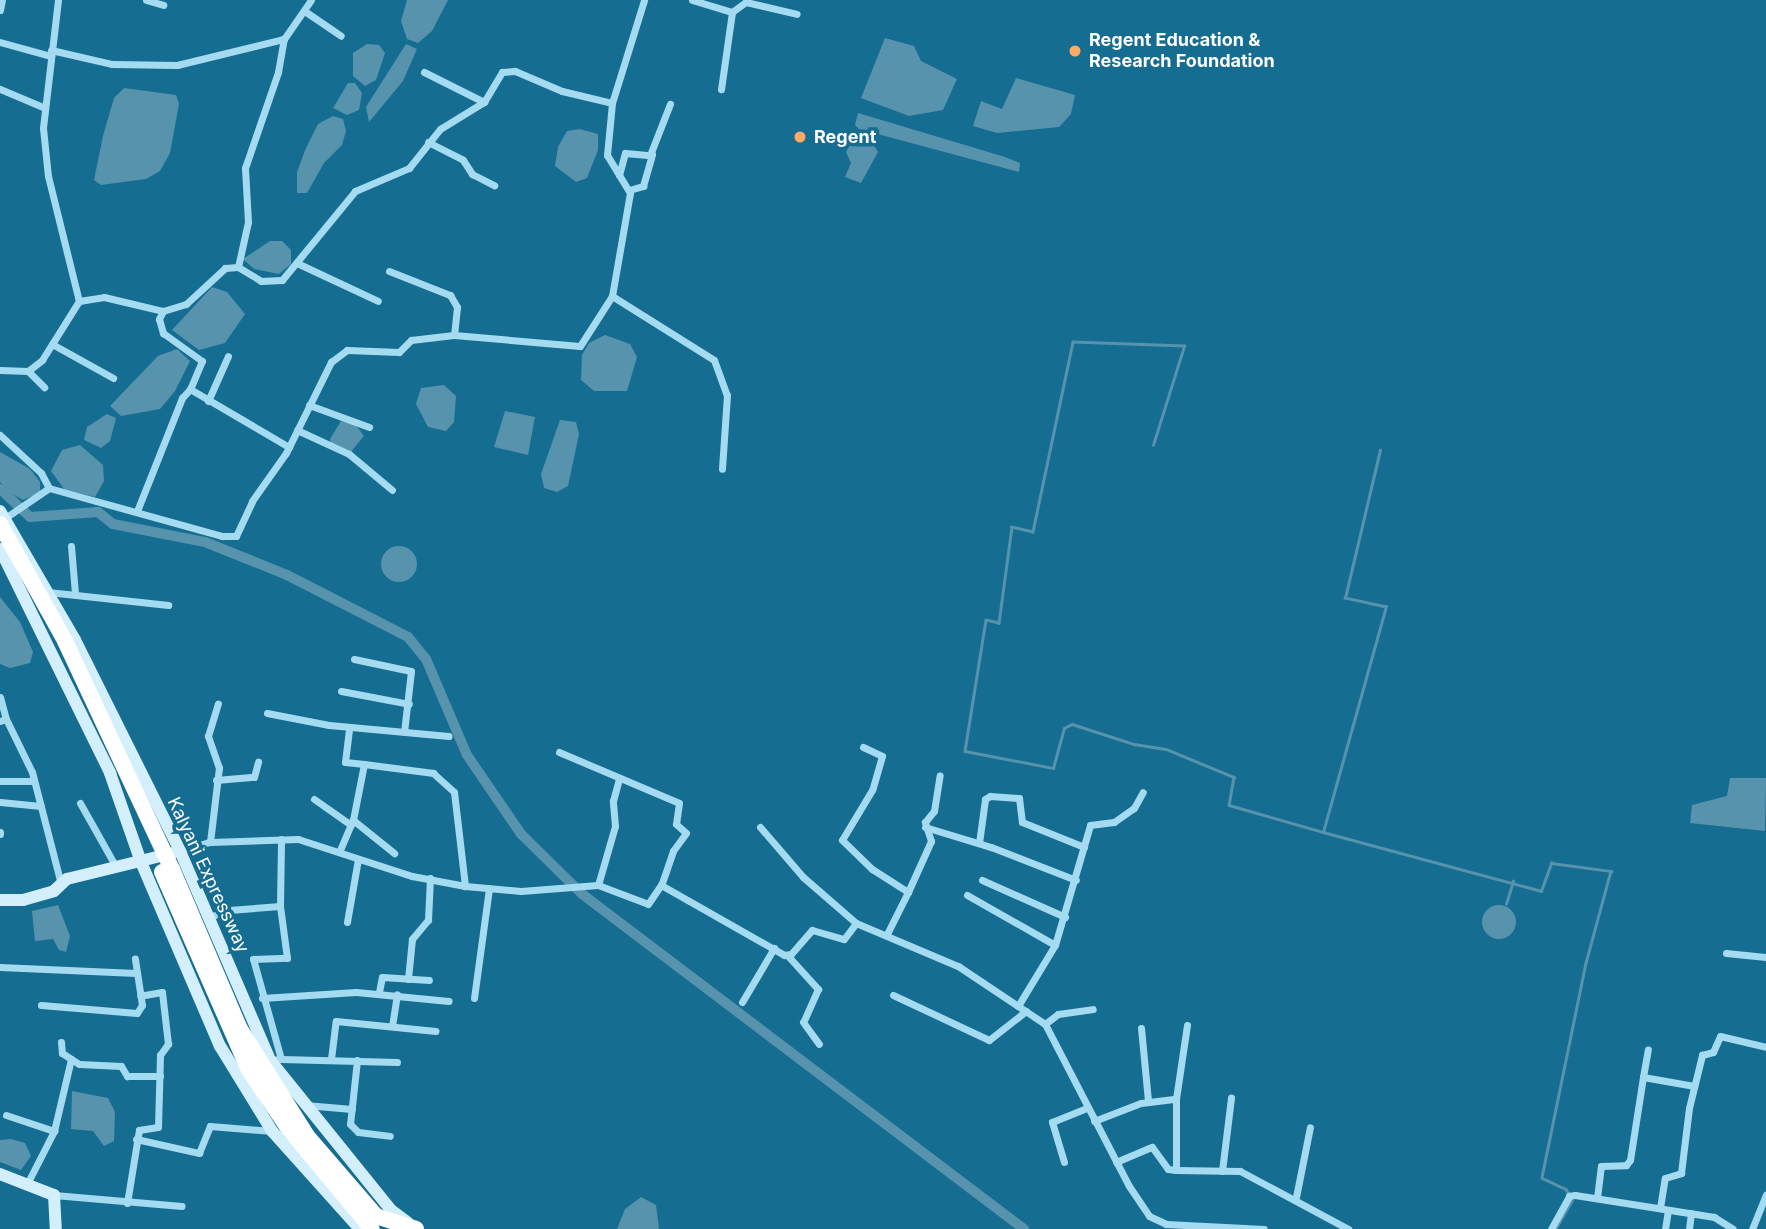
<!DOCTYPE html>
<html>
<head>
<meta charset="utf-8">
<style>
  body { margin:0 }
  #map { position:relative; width:1766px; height:1229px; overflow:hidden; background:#166d92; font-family:Inter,sans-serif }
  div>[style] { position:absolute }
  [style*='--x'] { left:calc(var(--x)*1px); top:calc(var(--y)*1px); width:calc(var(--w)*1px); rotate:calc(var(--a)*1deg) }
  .water>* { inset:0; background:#5793ac }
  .round { border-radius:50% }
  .stream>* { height:2.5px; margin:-1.25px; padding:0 1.25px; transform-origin:1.25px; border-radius:1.25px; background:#5793ac }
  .canal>* { height:10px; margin:-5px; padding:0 5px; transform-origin:5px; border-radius:5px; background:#5793ac }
  .street>* { height:7px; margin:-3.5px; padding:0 3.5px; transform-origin:3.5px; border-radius:3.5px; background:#a5dbf1 }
  .secondary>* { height:12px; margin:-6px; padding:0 6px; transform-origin:6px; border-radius:6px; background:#d3effb }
  .highway>* { height:16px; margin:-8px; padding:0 8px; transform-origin:8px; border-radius:8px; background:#fff }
  .highway-bridge>* { height:16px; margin:-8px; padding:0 8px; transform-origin:8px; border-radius:8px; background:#fff }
  .dots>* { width:19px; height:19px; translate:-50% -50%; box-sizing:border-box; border:4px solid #166d92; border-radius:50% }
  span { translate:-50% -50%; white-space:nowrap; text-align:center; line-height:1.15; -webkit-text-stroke:7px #166d92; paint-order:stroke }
  .poi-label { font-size:18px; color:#fff; font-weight:700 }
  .left { translate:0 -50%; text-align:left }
  .street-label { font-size:18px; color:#fff }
</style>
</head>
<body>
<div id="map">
  <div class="water">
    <div style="clip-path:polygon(407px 0,448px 0,432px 31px,418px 43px,407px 39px,401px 21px)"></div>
    <div style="clip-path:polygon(885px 38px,914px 46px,921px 61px,957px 79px,943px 110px,909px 116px,861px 98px)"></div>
    <div style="clip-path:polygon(367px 44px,379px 45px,385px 53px,376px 80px,365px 86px,353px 76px,353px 53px)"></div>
    <div style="clip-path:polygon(406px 44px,417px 49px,403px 81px,369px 122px,366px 107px)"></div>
    <div style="clip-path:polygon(1016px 78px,1075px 95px,1071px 114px,1059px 127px,997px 133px,973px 126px,981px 101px,1002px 109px)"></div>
    <div style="clip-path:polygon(348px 83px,355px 83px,362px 93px,359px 110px,347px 115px,333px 108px)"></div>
    <div style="clip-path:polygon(124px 88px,176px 95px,179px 104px,170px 153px,160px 171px,146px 179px,101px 185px,94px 180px,103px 136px,114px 98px)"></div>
    <div style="clip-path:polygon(858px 113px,1005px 157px,1020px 163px,1019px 172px,859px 129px,855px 125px)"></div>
    <div style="clip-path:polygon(333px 116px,343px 119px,346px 131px,342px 145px,324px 163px,307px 193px,297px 193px,297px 172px,306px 148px,318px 124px)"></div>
    <div style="clip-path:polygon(580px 129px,598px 134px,598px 150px,587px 178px,576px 182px,555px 166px,558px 147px,567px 131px)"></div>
    <div style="clip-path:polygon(854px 137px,870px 139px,878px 152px,861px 183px,845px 177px,851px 163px,846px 152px)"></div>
    <div style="clip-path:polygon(270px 241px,282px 241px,291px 250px,291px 264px,279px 274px,254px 269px,243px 259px)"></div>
    <div style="clip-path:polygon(212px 287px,227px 292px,245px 314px,225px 343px,199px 350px,172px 330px)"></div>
    <div style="clip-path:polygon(605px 335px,630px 344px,637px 357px,627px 391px,594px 391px,581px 380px,582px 355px,589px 343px)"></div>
    <div style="clip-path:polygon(177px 349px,190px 361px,175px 391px,160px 409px,121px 416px,110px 406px,158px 356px)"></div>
    <div style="clip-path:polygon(444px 385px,456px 396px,454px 422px,446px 431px,428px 427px,416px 404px,421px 388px)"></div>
    <div style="clip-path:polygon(505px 411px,535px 417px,528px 455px,494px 447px)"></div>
    <div style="clip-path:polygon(107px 414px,116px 418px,110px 441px,101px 448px,84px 440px,87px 427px)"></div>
    <div style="clip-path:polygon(560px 420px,576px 422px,579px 434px,568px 486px,557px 492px,544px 488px,541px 474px)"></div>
    <div style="clip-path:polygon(341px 421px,355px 424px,364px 436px,350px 453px,331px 447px,330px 439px)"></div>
    <div style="clip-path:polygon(80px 445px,103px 465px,104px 481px,95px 497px,64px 489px,51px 471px,62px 450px)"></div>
    <div style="clip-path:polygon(0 452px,30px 469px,40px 482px,40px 493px,23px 500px,9px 492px,0 482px)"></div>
    <div class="round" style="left:381px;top:546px;width:36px;height:36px"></div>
    <div style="clip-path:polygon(0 597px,20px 622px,33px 652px,30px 663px,10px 668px,0 664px)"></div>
    <div style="clip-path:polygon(1730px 778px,1766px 778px,1765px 831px,1690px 823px,1692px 805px,1727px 796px)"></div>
    <div class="round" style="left:1482px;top:905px;width:34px;height:34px"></div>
    <div style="clip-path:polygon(58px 905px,70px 936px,66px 952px,59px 950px,53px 939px,35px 941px,32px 911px)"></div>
    <div style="clip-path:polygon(72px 1091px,108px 1098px,115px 1112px,114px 1141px,104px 1146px,93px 1131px,71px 1129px)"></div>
    <div style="clip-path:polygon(11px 1139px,25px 1143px,31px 1156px,21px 1170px,0 1162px,0 1140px)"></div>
    <div style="clip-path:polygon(641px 1197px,656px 1205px,659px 1229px,617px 1229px,625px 1209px)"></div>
  </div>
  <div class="stream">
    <div style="--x:1153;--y:445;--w:104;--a:-72.6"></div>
    <div style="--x:1184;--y:346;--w:111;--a:-177.9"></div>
    <div style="--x:1073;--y:342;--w:194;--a:101.9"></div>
    <div style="--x:1033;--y:532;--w:22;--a:-167"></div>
    <div style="--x:1012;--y:527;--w:97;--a:97.7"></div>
    <div style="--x:999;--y:623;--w:13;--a:-167"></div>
    <div style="--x:986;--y:620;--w:133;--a:99.1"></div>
    <div style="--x:965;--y:751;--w:90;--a:10.9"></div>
    <div style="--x:1053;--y:768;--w:41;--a:-74.6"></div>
    <div style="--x:1064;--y:728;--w:9;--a:-27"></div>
    <div style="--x:1072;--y:724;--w:65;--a:17.9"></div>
    <div style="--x:1134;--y:744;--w:32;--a:9"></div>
    <div style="--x:1166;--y:749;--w:74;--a:22.4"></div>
    <div style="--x:1234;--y:777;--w:28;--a:100"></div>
    <div style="--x:1229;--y:805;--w:98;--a:16"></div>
    <div style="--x:1323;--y:832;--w:226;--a:15.1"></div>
    <div style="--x:1541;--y:891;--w:30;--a:-70"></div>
    <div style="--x:1551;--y:863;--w:61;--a:7.6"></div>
    <div style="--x:1611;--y:871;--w:95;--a:105.2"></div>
    <div style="--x:1586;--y:963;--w:219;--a:101.6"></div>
    <div style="--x:1542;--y:1178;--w:26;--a:25"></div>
    <div style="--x:1566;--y:1189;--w:13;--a:63"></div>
    <div style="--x:1572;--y:1201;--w:32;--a:120"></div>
    <div style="--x:1323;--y:832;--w:234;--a:-74.4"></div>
    <div style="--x:1386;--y:607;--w:42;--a:-167.6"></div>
    <div style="--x:1345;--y:598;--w:152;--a:-76.7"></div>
    <div style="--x:1506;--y:904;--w:24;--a:-73"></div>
  </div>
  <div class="canal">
    <div style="--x:0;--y:489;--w:41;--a:43"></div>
    <div style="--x:30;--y:517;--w:68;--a:-4.2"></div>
    <div style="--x:98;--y:512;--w:19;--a:39"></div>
    <div style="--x:113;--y:524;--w:94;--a:11.1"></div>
    <div style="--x:205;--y:542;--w:88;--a:21.9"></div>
    <div style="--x:287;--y:575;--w:136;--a:27.1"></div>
    <div style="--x:408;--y:637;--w:28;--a:51"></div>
    <div style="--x:426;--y:659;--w:104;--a:66.9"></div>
    <div style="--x:467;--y:755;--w:96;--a:55.6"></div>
    <div style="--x:521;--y:834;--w:86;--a:44.5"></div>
    <div style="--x:582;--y:894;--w:555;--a:37.16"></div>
  </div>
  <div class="street">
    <div style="--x:58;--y:0;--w:129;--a:96.7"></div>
    <div style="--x:43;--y:128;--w:48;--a:84.1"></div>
    <div style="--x:48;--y:176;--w:129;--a:76.1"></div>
    <div style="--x:146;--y:0;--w:18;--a:16"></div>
    <div style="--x:692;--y:0;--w:42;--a:16.7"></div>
    <div style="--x:732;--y:12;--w:78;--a:98.1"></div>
    <div style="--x:0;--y:10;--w:10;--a:-79"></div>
    <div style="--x:306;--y:12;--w:42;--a:34.4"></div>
    <div style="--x:732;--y:12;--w:17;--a:-36"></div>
    <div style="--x:746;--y:2;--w:52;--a:13.2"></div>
    <div style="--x:0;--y:42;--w:53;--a:15.4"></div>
    <div style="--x:51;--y:50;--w:63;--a:12.9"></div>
    <div style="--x:112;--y:64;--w:65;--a:0.9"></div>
    <div style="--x:177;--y:65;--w:110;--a:-13.7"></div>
    <div style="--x:284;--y:39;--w:47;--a:-55.3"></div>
    <div style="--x:424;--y:72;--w:67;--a:26.6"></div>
    <div style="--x:0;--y:89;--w:49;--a:22.9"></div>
    <div style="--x:428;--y:142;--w:39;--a:27"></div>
    <div style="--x:463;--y:160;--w:17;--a:57"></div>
    <div style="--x:472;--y:174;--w:25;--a:27"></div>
    <div style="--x:619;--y:175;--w:23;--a:-75"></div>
    <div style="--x:625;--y:153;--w:25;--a:5"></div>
    <div style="--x:650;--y:155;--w:55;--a:-68.6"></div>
    <div style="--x:629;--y:190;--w:15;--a:-16"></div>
    <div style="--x:643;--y:186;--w:33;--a:-74"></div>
    <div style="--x:299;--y:264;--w:87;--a:25.1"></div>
    <div style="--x:238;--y:267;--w:46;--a:-77.5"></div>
    <div style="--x:248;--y:222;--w:54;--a:-93.2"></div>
    <div style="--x:245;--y:168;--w:102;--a:-71"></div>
    <div style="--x:278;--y:72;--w:34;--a:-80"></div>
    <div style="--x:389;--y:271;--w:66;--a:21.5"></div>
    <div style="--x:450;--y:295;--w:14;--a:60"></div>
    <div style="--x:457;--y:307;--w:28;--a:96"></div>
    <div style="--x:612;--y:296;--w:120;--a:32.1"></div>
    <div style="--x:714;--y:360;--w:37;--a:70"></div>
    <div style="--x:727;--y:395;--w:74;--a:93.9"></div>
    <div style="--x:163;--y:311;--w:9;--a:117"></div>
    <div style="--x:159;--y:319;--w:15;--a:74"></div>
    <div style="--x:163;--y:333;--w:48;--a:35.7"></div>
    <div style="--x:202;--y:361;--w:30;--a:113"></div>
    <div style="--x:190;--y:389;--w:115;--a:30.4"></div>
    <div style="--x:52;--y:344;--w:70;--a:29.1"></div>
    <div style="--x:0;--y:370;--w:28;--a:2"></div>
    <div style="--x:28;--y:371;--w:18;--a:-38"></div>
    <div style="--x:42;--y:360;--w:70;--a:-57.9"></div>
    <div style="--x:79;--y:301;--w:25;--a:-9"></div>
    <div style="--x:104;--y:297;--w:61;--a:13.3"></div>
    <div style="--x:163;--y:311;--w:24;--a:-17"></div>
    <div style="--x:186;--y:304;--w:53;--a:-42.7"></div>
    <div style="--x:225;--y:268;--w:13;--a:-4"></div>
    <div style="--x:238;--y:267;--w:27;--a:31"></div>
    <div style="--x:261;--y:281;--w:21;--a:-3"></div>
    <div style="--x:282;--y:280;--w:115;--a:-50.6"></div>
    <div style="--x:355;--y:191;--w:59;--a:-23.1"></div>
    <div style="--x:409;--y:168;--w:50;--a:-51.5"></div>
    <div style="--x:440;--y:129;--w:52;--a:-31.5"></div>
    <div style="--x:484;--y:102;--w:35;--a:-59"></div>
    <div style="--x:502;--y:72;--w:13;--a:-4"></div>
    <div style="--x:515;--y:71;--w:51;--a:23.1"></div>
    <div style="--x:562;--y:91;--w:51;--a:13.5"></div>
    <div style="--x:612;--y:103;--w:108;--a:-72.7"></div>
    <div style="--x:28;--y:371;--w:23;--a:45"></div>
    <div style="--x:208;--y:401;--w:49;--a:-66"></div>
    <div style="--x:309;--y:405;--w:64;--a:20.1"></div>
    <div style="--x:297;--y:430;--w:57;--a:24.8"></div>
    <div style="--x:349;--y:454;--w:56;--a:39.9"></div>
    <div style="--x:0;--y:435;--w:56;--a:42.8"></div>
    <div style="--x:41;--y:473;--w:17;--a:62"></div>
    <div style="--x:49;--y:488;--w:53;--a:145.7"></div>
    <div style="--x:49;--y:488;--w:180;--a:15.5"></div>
    <div style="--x:222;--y:536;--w:14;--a:0"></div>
    <div style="--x:236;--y:536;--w:38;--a:-65"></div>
    <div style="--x:252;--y:501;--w:59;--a:-54.7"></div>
    <div style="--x:286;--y:453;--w:102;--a:-63.7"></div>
    <div style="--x:331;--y:362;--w:20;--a:-37"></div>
    <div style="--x:347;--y:350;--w:52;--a:2.2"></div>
    <div style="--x:399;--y:352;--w:17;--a:-45"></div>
    <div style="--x:411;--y:340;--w:43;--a:-6.6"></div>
    <div style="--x:454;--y:335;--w:126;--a:5"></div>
    <div style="--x:580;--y:346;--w:59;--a:-57.4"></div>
    <div style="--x:612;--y:296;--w:105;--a:-80.1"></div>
    <div style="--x:630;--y:193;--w:44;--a:-121.2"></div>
    <div style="--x:607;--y:155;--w:52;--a:-84.5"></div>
    <div style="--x:137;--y:511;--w:122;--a:-68.3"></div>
    <div style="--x:182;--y:398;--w:12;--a:-48"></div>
    <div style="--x:71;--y:546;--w:48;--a:85.2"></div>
    <div style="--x:48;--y:592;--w:121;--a:6.2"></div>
    <div style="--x:354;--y:659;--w:58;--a:11.9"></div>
    <div style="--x:411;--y:671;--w:61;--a:96.5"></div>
    <div style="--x:341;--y:691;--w:69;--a:10.8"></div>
    <div style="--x:0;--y:697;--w:23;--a:75"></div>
    <div style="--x:6;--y:719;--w:6;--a:162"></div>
    <div style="--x:267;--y:713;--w:63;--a:11"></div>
    <div style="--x:329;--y:725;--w:120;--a:5.3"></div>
    <div style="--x:6;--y:719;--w:59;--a:63.9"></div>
    <div style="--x:32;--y:772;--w:116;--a:75.5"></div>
    <div style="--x:863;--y:747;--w:21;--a:25"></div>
    <div style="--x:882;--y:756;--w:35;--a:106"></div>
    <div style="--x:872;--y:790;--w:58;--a:121"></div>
    <div style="--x:842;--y:840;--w:42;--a:44"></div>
    <div style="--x:872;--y:869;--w:43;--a:32.6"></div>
    <div style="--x:908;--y:892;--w:47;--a:116.6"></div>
    <div style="--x:559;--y:752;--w:130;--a:23"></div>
    <div style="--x:679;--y:803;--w:21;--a:98"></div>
    <div style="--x:676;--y:824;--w:13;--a:42"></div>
    <div style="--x:686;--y:833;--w:22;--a:126"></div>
    <div style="--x:673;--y:851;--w:36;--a:109"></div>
    <div style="--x:364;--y:764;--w:70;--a:7.4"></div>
    <div style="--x:433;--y:773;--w:28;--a:42"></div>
    <div style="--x:454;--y:792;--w:95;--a:83.3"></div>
    <div style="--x:216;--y:780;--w:38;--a:-5"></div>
    <div style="--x:254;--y:777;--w:16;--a:-75"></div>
    <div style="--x:0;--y:781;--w:34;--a:0"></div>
    <div style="--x:314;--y:799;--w:45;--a:35.1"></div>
    <div style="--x:0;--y:802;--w:41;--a:5.6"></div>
    <div style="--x:80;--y:803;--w:73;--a:60.6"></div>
    <div style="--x:353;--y:820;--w:53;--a:38.8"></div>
    <div style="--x:760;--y:827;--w:66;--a:49.3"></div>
    <div style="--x:803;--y:877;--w:70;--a:41"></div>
    <div style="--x:925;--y:827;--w:69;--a:16.9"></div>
    <div style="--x:991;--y:847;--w:91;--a:21.2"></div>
    <div style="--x:0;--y:834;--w:2;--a:-90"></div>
    <div style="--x:210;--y:842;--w:75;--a:-83.1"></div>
    <div style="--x:219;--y:768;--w:34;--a:-109"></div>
    <div style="--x:208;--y:736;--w:34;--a:-73"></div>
    <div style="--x:979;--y:843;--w:44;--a:-82.2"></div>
    <div style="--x:985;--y:799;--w:6;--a:-31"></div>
    <div style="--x:990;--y:796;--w:29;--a:4"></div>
    <div style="--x:1019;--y:798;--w:24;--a:83"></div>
    <div style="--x:1022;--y:822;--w:67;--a:22"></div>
    <div style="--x:340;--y:850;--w:33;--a:-67"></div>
    <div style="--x:353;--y:820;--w:57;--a:-78.9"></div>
    <div style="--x:364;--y:764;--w:19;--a:-174"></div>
    <div style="--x:345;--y:762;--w:35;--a:-83"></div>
    <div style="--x:180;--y:851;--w:31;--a:-17"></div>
    <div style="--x:210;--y:842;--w:88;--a:-2"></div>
    <div style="--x:298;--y:839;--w:120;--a:18"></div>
    <div style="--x:412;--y:876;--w:54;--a:10.7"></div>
    <div style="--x:465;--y:886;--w:56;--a:5.1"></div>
    <div style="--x:521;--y:891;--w:77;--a:-4.5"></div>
    <div style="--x:598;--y:885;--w:53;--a:20.8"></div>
    <div style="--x:648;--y:904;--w:23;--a:-56"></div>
    <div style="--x:661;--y:885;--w:142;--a:29.6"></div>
    <div style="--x:784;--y:955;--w:7;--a:-8"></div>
    <div style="--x:791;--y:954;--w:32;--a:-49"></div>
    <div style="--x:812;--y:930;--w:33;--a:16"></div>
    <div style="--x:844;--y:939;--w:20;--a:-53"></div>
    <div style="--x:856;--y:923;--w:111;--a:22.9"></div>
    <div style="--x:958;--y:966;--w:105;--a:33.7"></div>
    <div style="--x:1045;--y:1024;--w:16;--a:-38"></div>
    <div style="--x:1058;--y:1014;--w:35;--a:-8"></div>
    <div style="--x:982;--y:880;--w:91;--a:24"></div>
    <div style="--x:598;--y:885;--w:61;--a:-73.9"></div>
    <div style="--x:615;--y:826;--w:25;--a:-95"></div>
    <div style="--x:613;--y:801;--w:24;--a:-75"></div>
    <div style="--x:908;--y:892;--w:56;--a:-65.7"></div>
    <div style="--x:931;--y:841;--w:20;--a:-108"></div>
    <div style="--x:925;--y:822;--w:14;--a:-51"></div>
    <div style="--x:934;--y:811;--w:36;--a:-81"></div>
    <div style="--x:967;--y:895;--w:101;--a:29.6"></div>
    <div style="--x:209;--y:917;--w:21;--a:-19"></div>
    <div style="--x:229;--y:910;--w:51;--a:-4.5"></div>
    <div style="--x:347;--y:922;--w:64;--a:-80.1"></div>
    <div style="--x:1726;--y:953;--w:40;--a:5.7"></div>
    <div style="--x:788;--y:956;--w:45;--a:47.7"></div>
    <div style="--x:818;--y:989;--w:36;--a:114"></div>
    <div style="--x:803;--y:1022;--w:27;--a:54"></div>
    <div style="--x:0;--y:967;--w:136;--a:2.5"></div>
    <div style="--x:408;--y:979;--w:40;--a:-84.3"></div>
    <div style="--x:412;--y:939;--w:25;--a:-50"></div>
    <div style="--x:428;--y:920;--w:42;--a:-87.3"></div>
    <div style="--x:379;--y:992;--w:15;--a:-79"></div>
    <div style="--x:382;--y:977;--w:47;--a:3.7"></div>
    <div style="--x:893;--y:995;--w:106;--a:25.1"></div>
    <div style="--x:989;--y:1040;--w:47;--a:-38.1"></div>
    <div style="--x:262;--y:998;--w:94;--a:-3.7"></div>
    <div style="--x:356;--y:992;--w:93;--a:5.5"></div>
    <div style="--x:474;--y:998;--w:111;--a:-82.2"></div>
    <div style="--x:742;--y:1002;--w:63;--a:-59.3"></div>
    <div style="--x:41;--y:1005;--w:96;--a:4.8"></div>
    <div style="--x:137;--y:1013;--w:9;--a:-58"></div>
    <div style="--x:142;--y:1005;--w:47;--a:-98.7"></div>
    <div style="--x:1018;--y:1006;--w:71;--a:-58.8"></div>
    <div style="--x:1055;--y:945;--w:125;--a:-73.7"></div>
    <div style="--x:1090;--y:825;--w:24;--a:-7"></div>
    <div style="--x:1114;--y:822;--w:24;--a:-35"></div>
    <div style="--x:1134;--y:808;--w:18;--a:-61"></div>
    <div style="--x:1045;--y:1024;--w:182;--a:62.6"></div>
    <div style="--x:1129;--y:1186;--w:36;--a:56"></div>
    <div style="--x:1149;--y:1216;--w:19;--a:25"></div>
    <div style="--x:1166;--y:1224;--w:98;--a:2.9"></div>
    <div style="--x:1187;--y:1025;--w:75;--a:98.5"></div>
    <div style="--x:1176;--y:1099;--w:71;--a:90"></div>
    <div style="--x:1176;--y:1170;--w:64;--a:0.9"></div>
    <div style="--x:1240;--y:1171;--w:123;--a:28.2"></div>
    <div style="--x:392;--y:1026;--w:32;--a:-81"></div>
    <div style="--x:1141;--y:1028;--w:73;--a:84.5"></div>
    <div style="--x:61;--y:1042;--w:11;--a:85"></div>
    <div style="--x:62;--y:1053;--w:20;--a:33"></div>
    <div style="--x:79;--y:1064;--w:42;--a:2.7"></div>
    <div style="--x:121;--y:1066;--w:12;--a:59"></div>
    <div style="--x:127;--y:1076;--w:33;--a:0"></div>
    <div style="--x:281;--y:1059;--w:116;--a:1.5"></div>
    <div style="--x:331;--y:1059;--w:38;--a:-83"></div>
    <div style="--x:336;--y:1021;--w:100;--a:5.7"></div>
    <div style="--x:270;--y:1060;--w:11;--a:-5"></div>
    <div style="--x:281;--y:1059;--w:104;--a:-105.6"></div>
    <div style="--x:253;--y:959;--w:34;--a:-2"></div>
    <div style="--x:287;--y:958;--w:52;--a:-97.7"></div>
    <div style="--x:280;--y:906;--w:67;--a:-89.1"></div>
    <div style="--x:357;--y:1060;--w:64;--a:96.2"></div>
    <div style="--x:350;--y:1124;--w:11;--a:45"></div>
    <div style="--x:358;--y:1132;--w:32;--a:7"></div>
    <div style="--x:1643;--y:1077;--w:28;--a:-80"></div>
    <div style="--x:305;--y:1105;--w:47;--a:4.9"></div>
    <div style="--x:6;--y:1115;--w:51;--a:18.4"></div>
    <div style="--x:1094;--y:1121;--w:50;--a:-21"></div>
    <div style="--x:1141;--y:1103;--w:35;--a:-7"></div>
    <div style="--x:136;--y:1139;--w:65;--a:12.5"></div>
    <div style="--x:199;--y:1153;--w:29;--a:-68"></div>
    <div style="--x:210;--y:1126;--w:62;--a:4.6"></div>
    <div style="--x:1064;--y:1162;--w:42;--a:-106.7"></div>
    <div style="--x:1052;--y:1122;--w:38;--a:-22"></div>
    <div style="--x:1116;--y:1162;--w:39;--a:-23"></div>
    <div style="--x:1152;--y:1147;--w:27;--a:54"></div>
    <div style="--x:1168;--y:1169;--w:8;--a:7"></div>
    <div style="--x:1222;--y:1171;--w:74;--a:-83"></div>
    <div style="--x:26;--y:1186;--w:62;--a:-63"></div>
    <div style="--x:54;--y:1131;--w:74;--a:-76.7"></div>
    <div style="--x:54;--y:1195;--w:128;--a:4.9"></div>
    <div style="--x:1296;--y:1197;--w:71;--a:-78.7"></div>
    <div style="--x:1597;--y:1198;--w:32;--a:-83"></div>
    <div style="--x:1601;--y:1166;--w:25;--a:-2"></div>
    <div style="--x:1626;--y:1165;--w:6;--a:-51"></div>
    <div style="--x:1630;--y:1160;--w:84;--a:-81.1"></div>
    <div style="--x:1643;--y:1077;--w:52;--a:10"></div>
    <div style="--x:127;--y:1203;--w:74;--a:-80.7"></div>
    <div style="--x:139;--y:1130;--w:19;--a:-9"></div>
    <div style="--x:158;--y:1127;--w:72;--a:-88.4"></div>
    <div style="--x:160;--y:1055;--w:14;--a:-54"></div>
    <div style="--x:168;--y:1044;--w:52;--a:-96.6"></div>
    <div style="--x:162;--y:992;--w:22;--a:170"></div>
    <div style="--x:1660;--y:1208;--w:30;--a:-81"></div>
    <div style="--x:1665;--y:1178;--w:17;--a:-17"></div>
    <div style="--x:1681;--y:1173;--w:65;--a:-83"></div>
    <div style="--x:1689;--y:1108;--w:55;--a:-76.2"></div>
    <div style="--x:1702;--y:1055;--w:11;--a:-15"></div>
    <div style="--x:1713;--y:1052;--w:17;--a:-66"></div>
    <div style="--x:1720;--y:1036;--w:47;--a:13.4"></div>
    <div style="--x:1551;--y:1229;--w:38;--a:-61"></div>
    <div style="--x:1569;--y:1196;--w:6;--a:-9"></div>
    <div style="--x:1575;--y:1195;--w:141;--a:9"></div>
    <div style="--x:1714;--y:1217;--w:22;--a:32"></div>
    <div style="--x:1665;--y:1229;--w:19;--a:-81"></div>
    <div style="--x:1689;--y:1229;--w:16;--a:-83"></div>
    <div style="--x:1752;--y:1229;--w:37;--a:-68"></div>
  </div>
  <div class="secondary">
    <div style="--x:0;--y:511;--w:149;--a:59.8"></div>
    <div style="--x:75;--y:640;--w:236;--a:63.5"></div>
    <div style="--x:180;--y:851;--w:228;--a:66.7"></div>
    <div style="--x:270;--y:1060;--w:193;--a:51.1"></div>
    <div style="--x:391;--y:1210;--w:21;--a:37"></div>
    <div style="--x:0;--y:549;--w:250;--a:63.8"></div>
    <div style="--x:110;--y:773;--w:94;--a:70.8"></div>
    <div style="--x:141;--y:862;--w:200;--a:66.8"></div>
    <div style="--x:220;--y:1046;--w:100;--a:58.5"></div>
    <div style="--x:272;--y:1131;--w:132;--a:48.1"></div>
    <div style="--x:0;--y:900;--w:23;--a:0"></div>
    <div style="--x:23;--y:900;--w:32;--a:-16"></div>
    <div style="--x:54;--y:891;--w:18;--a:-43"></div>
    <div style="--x:67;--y:879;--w:109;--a:-13.8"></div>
    <div style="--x:0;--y:1174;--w:58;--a:21.3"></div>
    <div style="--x:54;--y:1195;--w:34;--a:87"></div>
  </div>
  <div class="highway">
    <div style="--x:162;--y:872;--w:216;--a:66.3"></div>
    <div style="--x:249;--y:1070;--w:70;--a:56.1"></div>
    <div style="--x:288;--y:1128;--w:131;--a:50.3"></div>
    <div style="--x:376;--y:1216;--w:42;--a:18"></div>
  </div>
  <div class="highway-bridge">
    <div style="--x:0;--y:524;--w:134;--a:60.9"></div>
    <div style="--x:65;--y:641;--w:252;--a:64.9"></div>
    <div style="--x:172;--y:869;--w:174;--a:67"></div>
    <div style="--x:240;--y:1029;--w:126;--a:57.9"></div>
    <div style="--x:307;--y:1136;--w:106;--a:49.2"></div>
  </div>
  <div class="dots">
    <div style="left:1075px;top:51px;background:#ffaa65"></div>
    <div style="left:800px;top:137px;background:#ffaa65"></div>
  </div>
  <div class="poi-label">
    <span class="left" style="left:1089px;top:51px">Regent Education &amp;<br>Research Foundation</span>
    <span class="left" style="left:814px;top:137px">Regent</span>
  </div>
  <div class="street-label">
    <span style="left:208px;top:875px;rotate:65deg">Kalyani Expressway</span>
  </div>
</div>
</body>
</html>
